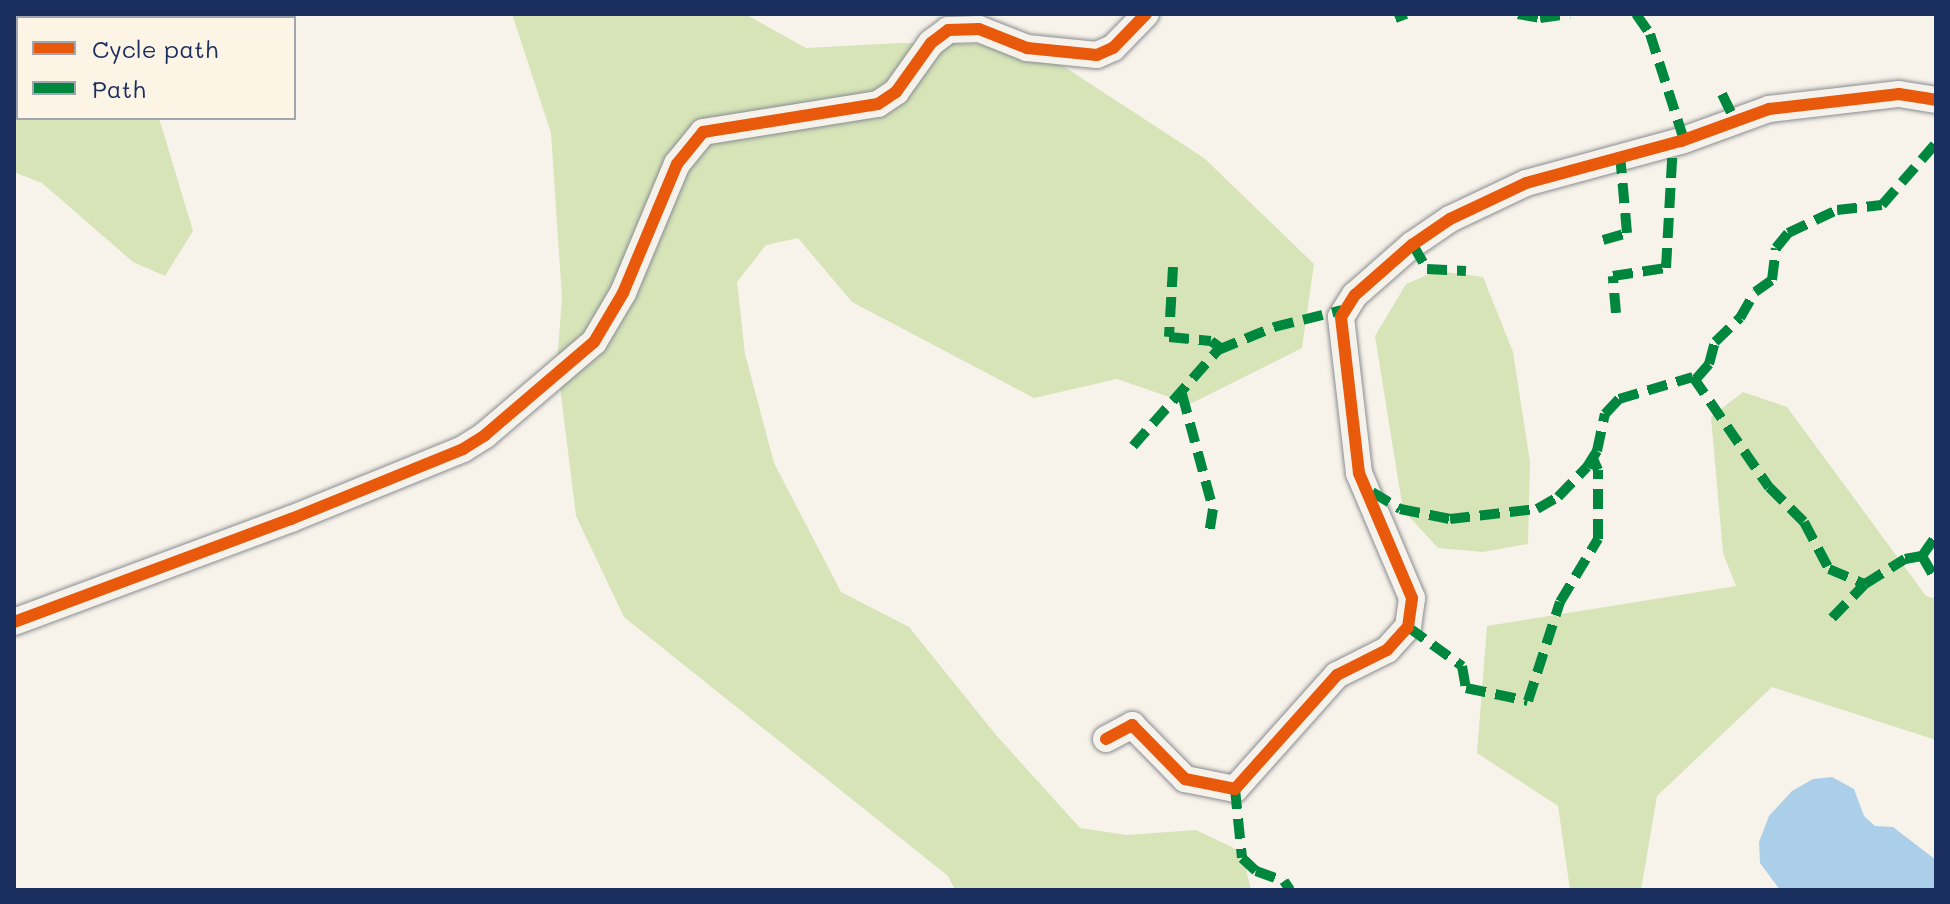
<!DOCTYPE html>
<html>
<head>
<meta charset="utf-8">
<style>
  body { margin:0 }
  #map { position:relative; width:1950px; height:904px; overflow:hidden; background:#f7f3ea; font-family:Mali,sans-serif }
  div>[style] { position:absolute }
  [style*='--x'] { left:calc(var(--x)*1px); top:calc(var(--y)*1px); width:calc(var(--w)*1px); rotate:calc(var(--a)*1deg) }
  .green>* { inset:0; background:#d6e4b8 }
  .water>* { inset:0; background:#abcfe9 }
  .roads { filter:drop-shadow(0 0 2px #8a8c91) drop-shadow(0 0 2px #8a8c91) }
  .minor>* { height:26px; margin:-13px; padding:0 13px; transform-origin:13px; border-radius:13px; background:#f5f2ec }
  .quiet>* { height:10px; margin-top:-5px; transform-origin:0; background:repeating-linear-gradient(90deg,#00873e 0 20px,transparent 0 30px) }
  .cycleway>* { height:12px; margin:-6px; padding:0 6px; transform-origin:6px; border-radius:6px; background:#e8590c }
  span { translate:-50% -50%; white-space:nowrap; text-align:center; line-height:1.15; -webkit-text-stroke:6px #fcf5e5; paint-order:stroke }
  .frame { position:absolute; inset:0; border:16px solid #1b2f5e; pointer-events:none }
  .legend { position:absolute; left:16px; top:16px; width:280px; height:104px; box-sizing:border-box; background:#fcf5e5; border:2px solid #a2a6af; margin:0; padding:10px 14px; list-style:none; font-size:24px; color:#1b2f5e }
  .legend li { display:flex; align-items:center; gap:16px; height:40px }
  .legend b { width:40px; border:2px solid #a2a6af }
</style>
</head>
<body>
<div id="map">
  <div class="green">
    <div style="clip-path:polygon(14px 14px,34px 18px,18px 18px,18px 118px,159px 118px,193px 231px,165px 276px,133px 262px,42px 183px,14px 172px)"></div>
    <div style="clip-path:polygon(512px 14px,745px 14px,806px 48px,900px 43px,1031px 45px,1204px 158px,1314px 264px,1302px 348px,1190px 404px,1117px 379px,1034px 398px,852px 302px,798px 238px,766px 245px,737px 282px,745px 354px,774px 463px,841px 592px,909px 627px,996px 735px,1080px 828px,1127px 835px,1196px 830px,1242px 852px,1251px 890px,955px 890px,948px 876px,624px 617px,576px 516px,557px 363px,562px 298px,551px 133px)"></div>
    <div style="clip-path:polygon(1437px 271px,1483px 277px,1513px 352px,1530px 462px,1528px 544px,1483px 552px,1438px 548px,1403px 510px,1375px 336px,1406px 284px)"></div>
    <div style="clip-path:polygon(1743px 392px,1787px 407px,1926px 596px,1936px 599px,1936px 740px,1772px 687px,1657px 796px,1641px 890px,1570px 890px,1558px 806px,1477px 753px,1487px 626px,1736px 586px,1723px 553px,1711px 417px)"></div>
  </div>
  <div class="water">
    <div style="clip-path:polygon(1832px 777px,1854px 789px,1864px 816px,1875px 826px,1893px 827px,1936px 860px,1936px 890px,1780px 890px,1760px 863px,1759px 842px,1769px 816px,1792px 791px,1813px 779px)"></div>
  </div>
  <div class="roads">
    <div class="minor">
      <div style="--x:14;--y:622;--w:296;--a:-20.4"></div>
      <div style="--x:291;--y:519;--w:186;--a:-22.1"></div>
      <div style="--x:463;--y:449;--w:26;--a:-32"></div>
      <div style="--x:485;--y:435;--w:143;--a:-40.5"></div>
      <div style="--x:594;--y:342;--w:57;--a:-59.4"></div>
      <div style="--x:623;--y:293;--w:140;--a:-67.3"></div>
      <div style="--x:677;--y:164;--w:41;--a:-50.9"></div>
      <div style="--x:703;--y:132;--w:177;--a:-9.1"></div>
      <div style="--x:878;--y:104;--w:22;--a:-34"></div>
      <div style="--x:896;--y:92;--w:60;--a:-54.5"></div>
      <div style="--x:931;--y:43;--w:21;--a:-37"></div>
      <div style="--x:948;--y:30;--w:31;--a:-2"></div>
      <div style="--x:979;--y:29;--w:52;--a:21.6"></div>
      <div style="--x:1027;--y:48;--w:70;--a:5.7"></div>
      <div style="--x:1097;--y:55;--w:17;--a:-24"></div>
      <div style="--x:1113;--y:48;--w:47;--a:-45.9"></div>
      <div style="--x:1106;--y:739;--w:30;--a:-28"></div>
      <div style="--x:1132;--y:725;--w:76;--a:45.5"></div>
      <div style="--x:1185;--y:779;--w:51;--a:11.3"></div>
      <div style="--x:1235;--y:789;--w:153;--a:-48.2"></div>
      <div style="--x:1337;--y:675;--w:56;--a:-26.6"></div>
      <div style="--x:1387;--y:650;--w:31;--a:-48"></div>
      <div style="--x:1408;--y:627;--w:29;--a:-82"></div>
      <div style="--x:1412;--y:598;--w:136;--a:-113"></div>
      <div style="--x:1359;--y:473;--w:157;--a:-96.6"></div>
      <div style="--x:1341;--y:317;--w:26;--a:-58"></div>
      <div style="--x:1355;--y:295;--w:76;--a:-41.3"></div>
      <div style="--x:1412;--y:245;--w:46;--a:-34.4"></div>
      <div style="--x:1450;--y:219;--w:84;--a:-25.3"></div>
      <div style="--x:1526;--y:183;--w:161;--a:-15.2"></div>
      <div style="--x:1681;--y:141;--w:94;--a:-20"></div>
      <div style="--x:1769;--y:109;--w:131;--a:-6.6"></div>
      <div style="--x:1899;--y:94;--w:37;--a:9"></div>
    </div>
  </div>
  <div class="quiet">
    <div style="--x:1518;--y:14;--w:22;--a:10"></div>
    <div style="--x:1540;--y:18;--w:30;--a:-8"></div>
    <div style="--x:1636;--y:14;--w:24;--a:55"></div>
    <div style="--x:1650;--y:34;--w:111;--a:72.2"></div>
    <div style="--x:1395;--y:18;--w:12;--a:-20"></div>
    <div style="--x:1722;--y:94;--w:30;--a:64"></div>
    <div style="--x:1603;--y:240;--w:25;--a:-16"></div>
    <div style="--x:1627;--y:233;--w:79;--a:-95.1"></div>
    <div style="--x:1413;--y:245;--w:28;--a:60"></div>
    <div style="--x:1427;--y:269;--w:39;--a:3"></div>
    <div style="--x:1173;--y:267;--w:70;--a:93.3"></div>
    <div style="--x:1169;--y:337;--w:42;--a:5.4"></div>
    <div style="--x:1211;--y:341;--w:14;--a:36"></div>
    <div style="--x:1616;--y:313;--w:37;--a:-95"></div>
    <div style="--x:1613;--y:276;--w:54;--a:-8.6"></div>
    <div style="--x:1666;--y:268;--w:125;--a:-86.8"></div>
    <div style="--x:1696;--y:379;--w:20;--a:-49"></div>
    <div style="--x:1709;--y:364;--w:23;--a:-75"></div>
    <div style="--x:1715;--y:342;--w:35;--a:-44"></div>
    <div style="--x:1740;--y:318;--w:30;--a:-60"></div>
    <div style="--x:1755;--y:292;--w:21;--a:-35"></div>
    <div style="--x:1772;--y:280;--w:32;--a:-83"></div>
    <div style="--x:1776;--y:248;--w:19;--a:-51"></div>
    <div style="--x:1788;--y:233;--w:54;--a:-25.1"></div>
    <div style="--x:1837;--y:210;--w:45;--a:-6.3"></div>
    <div style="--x:1882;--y:205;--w:82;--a:-48.9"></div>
    <div style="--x:1182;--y:394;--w:119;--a:74.9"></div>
    <div style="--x:1213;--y:509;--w:24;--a:99"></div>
    <div style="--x:1133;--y:446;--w:128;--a:-48.5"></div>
    <div style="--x:1218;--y:350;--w:61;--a:-22.3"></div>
    <div style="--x:1274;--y:327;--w:70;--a:-14"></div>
    <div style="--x:1372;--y:492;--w:33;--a:31"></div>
    <div style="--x:1400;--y:509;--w:51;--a:11.3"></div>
    <div style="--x:1450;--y:519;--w:88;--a:-6.6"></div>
    <div style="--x:1537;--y:509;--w:24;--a:-30"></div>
    <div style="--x:1558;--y:497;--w:42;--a:-46"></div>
    <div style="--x:1587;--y:467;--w:19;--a:-58"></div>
    <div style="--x:1597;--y:451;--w:38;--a:-78"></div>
    <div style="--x:1605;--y:414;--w:21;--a:-47"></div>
    <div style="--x:1619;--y:399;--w:77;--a:-16.6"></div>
    <div style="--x:1693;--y:377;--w:134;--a:55.4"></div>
    <div style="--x:1769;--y:487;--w:49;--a:45"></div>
    <div style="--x:1804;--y:522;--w:53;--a:62"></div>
    <div style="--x:1829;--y:569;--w:39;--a:23"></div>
    <div style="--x:1865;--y:584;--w:47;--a:-32"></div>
    <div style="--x:1905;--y:559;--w:17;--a:-10"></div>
    <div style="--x:1922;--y:556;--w:28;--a:60"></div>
    <div style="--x:1922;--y:556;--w:24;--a:-55"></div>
    <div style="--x:1832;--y:618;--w:47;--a:-45.9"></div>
    <div style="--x:1408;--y:627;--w:67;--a:35.8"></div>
    <div style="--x:1462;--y:666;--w:22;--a:80"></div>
    <div style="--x:1466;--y:688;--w:63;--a:11.8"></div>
    <div style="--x:1528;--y:701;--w:104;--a:-72.1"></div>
    <div style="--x:1560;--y:602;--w:74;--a:-58.9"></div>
    <div style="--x:1598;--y:539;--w:69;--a:-90"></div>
    <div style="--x:1598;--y:470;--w:12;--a:-114"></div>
    <div style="--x:1235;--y:789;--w:69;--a:84.2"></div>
    <div style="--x:1242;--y:858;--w:19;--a:43"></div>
    <div style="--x:1256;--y:871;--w:30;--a:20"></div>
    <div style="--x:1284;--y:881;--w:11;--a:56"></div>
  </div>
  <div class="cycleway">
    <div style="--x:14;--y:622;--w:296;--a:-20.4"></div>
    <div style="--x:291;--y:519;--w:186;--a:-22.1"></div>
    <div style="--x:463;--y:449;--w:26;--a:-32"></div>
    <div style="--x:485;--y:435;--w:143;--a:-40.5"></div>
    <div style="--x:594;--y:342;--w:57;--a:-59.4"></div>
    <div style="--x:623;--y:293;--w:140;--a:-67.3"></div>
    <div style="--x:677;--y:164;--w:41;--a:-50.9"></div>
    <div style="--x:703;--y:132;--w:177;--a:-9.1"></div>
    <div style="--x:878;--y:104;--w:22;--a:-34"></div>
    <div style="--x:896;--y:92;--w:60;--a:-54.5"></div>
    <div style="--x:931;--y:43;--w:21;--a:-37"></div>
    <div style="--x:948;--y:30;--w:31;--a:-2"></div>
    <div style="--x:979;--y:29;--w:52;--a:21.6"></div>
    <div style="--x:1027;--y:48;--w:70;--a:5.7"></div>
    <div style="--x:1097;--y:55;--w:17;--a:-24"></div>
    <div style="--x:1113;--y:48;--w:47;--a:-45.9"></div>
    <div style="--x:1106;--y:739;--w:30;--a:-28"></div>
    <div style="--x:1132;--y:725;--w:76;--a:45.5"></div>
    <div style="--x:1185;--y:779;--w:51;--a:11.3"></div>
    <div style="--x:1235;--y:789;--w:153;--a:-48.2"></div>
    <div style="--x:1337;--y:675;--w:56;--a:-26.6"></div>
    <div style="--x:1387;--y:650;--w:31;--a:-48"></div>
    <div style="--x:1408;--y:627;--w:29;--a:-82"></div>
    <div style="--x:1412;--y:598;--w:136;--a:-113"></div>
    <div style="--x:1359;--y:473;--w:157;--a:-96.6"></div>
    <div style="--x:1341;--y:317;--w:26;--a:-58"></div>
    <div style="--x:1355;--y:295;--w:76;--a:-41.3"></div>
    <div style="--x:1412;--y:245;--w:46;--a:-34.4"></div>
    <div style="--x:1450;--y:219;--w:84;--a:-25.3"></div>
    <div style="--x:1526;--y:183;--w:161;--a:-15.2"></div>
    <div style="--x:1681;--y:141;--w:94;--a:-20"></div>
    <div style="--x:1769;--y:109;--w:131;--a:-6.6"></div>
    <div style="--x:1899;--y:94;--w:37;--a:9"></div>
  </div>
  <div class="frame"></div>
  <ul class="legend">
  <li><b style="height:10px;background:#e8590c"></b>Cycle path</li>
  <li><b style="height:10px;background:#00873e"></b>Path</li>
  </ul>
</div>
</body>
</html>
